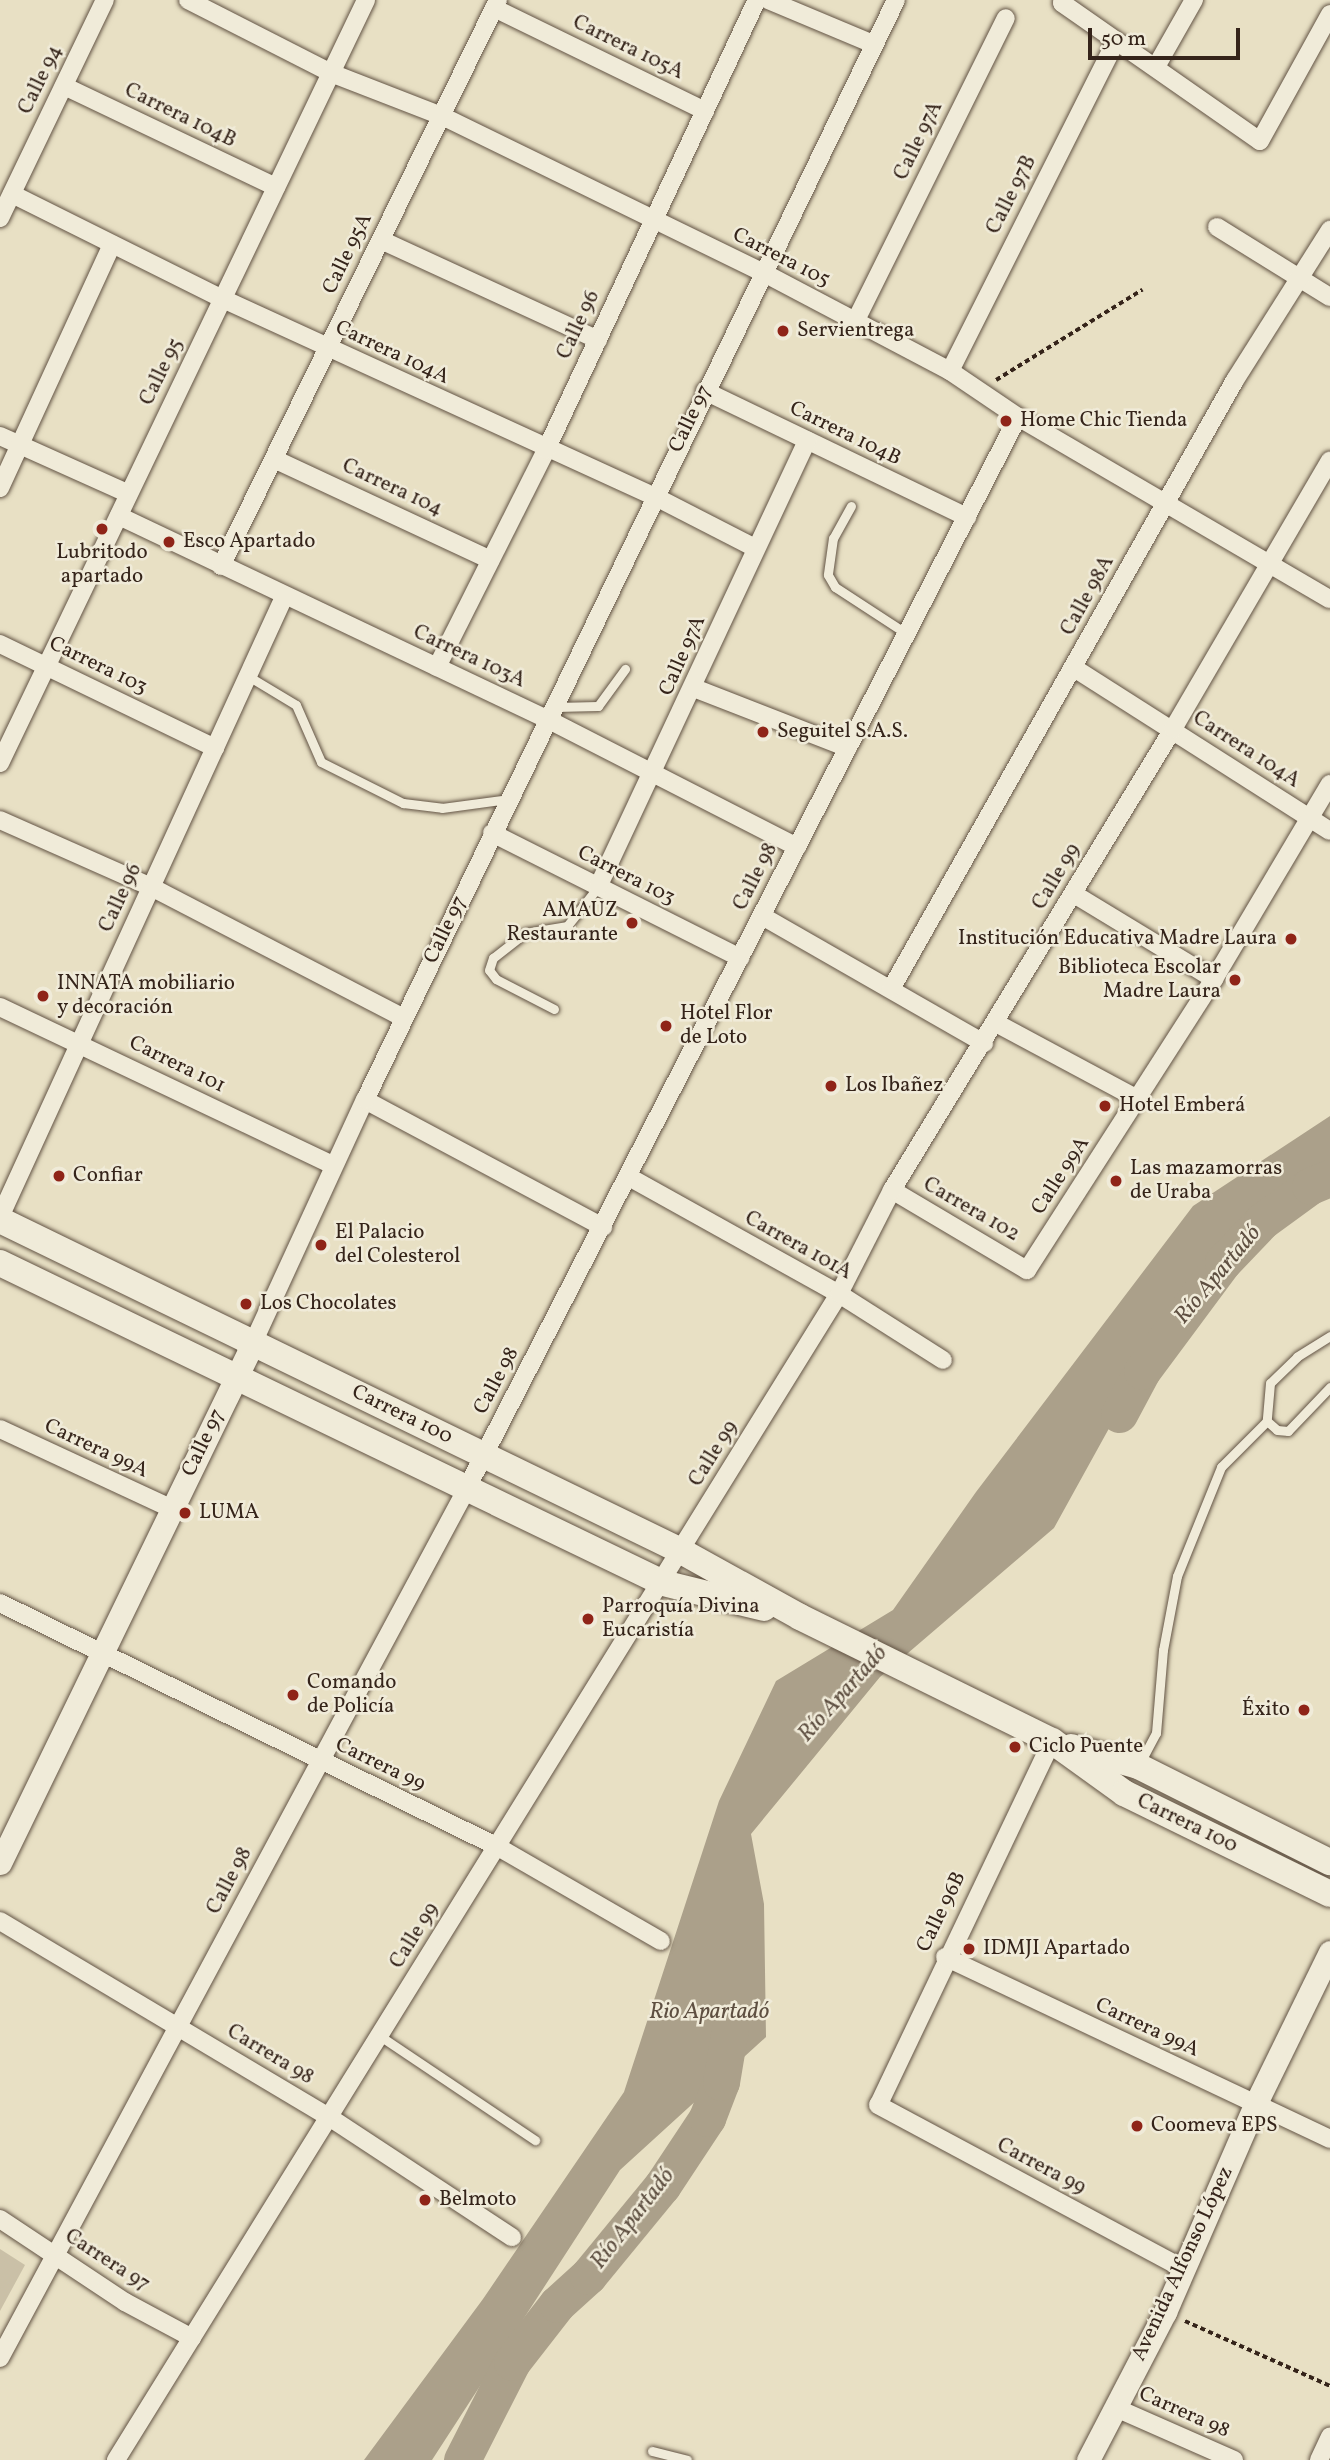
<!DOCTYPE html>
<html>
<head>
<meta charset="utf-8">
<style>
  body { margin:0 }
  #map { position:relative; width:1330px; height:2460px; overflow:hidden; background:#e8e0c4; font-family:Vollkorn,serif }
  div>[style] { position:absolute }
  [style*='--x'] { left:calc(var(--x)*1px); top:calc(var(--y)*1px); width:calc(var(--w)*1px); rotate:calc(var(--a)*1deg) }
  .green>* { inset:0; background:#cac0a7 }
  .water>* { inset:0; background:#aba08a }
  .river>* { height:37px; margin:-18.5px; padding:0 18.5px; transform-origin:18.5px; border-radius:18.5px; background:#aba08a }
  .path>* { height:3.5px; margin-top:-1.75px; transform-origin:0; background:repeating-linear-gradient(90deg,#35241a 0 5px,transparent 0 8.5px) }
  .roads { filter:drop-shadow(0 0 2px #625344) drop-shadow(0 0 2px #625344) }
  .service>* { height:9px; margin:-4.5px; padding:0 4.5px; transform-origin:4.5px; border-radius:4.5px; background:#f0ebd9 }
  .minor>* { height:18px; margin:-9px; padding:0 9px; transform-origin:9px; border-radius:9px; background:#f0ebd9 }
  .tertiary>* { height:23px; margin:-11.5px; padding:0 11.5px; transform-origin:11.5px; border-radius:11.5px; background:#f0ebd9 }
  .secondary>* { height:26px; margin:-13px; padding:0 13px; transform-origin:13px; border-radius:13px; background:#f0ebd9 }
  .dots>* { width:19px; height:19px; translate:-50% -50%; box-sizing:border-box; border:4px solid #f0ebd9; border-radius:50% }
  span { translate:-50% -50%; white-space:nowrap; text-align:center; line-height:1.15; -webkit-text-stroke:5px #f0ebd9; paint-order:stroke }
  .street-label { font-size:21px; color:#35241a }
  .poi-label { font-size:21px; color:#35241a }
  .left { translate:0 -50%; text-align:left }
  .right { translate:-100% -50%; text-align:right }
  .water-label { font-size:23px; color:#5e4f41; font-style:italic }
  .scale { position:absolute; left:1088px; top:28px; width:152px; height:32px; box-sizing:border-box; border:4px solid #35241a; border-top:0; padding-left:9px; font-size:21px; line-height:24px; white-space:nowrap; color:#35241a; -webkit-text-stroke:5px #f0ebd9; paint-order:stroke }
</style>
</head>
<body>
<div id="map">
  <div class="green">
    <div style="clip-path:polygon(0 2249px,25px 2265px,0 2311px)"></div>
  </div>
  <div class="water">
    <div style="clip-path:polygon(1330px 1116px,1330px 1189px,1279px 1221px,1181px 1298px,1054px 1528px,880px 1677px,751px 1834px,764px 1904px,766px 2037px,620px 2170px,432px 2460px,364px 2460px,483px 2299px,624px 2092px,719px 1801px,776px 1681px,893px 1610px,976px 1492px,1193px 1206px)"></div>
  </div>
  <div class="river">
    <div style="--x:1119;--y:1414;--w:49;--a:-61.9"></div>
    <div style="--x:1142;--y:1371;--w:136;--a:-53.4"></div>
    <div style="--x:1223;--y:1262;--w:57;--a:-46.4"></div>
    <div style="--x:1262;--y:1221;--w:59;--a:-36.1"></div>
    <div style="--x:1310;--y:1186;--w:22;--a:-22"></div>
    <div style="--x:462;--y:2460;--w:110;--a:-63"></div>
    <div style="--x:512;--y:2362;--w:73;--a:-52.2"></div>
    <div style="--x:557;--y:2304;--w:42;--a:-42.1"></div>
    <div style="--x:588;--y:2276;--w:117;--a:-50.6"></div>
    <div style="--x:662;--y:2186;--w:82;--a:-56.5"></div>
    <div style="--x:707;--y:2118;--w:39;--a:-69"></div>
    <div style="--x:721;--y:2082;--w:55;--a:-80.5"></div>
  </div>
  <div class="path">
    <div style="--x:996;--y:380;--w:172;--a:-31.7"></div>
    <div style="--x:1185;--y:2321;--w:159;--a:24.1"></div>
  </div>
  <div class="roads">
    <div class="service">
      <div style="--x:851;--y:506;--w:37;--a:119"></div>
      <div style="--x:833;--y:538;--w:37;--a:98"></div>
      <div style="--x:828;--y:575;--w:14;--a:60"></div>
      <div style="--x:835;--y:587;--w:86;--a:33.1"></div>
      <div style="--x:248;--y:676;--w:56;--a:31.1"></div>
      <div style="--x:296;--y:705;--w:62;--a:66.3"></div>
      <div style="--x:321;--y:762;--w:92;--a:26.6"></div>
      <div style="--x:403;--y:803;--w:39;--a:7"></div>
      <div style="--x:442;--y:808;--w:68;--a:-7.7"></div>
      <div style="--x:555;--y:707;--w:43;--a:-1.3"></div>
      <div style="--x:598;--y:706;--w:46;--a:-53.9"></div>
      <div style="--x:554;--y:1009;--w:65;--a:-152.7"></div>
      <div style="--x:496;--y:979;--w:11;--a:-128"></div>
      <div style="--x:489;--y:970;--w:13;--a:-72"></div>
      <div style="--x:493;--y:958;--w:41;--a:-38"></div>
      <div style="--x:525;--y:933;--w:43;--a:-9.5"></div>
      <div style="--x:567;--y:926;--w:50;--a:-51.5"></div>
      <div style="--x:1330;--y:1336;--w:39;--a:148"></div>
      <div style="--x:1297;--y:1357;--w:37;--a:136"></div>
      <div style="--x:1270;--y:1383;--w:38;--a:95"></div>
      <div style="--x:1267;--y:1421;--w:13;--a:42"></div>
      <div style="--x:1277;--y:1430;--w:11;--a:5"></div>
      <div style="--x:1288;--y:1431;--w:61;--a:-46.3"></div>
      <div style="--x:1140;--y:1763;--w:34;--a:-62"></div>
      <div style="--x:1156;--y:1733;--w:83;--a:-85.2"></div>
      <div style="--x:1163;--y:1650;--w:75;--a:-79.3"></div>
      <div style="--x:1177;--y:1576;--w:118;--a:-68"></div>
      <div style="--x:1221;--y:1467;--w:65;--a:-45"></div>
      <div style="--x:380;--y:2036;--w:187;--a:33.9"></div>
      <div style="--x:652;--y:2451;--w:36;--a:14"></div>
    </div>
    <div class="minor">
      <div style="--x:188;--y:0;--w:161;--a:27"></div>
      <div style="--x:331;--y:73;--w:119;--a:21.2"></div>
      <div style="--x:442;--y:116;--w:356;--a:26"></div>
      <div style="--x:762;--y:272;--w:212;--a:27.8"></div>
      <div style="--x:950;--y:371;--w:82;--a:34.1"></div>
      <div style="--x:1018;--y:417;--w:361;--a:30.3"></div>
      <div style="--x:768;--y:0;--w:112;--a:22.7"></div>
      <div style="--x:1063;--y:0;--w:3;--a:108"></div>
      <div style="--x:1062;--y:3;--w:241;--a:34.9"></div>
      <div style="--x:1260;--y:141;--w:145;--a:-61.1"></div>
      <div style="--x:494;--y:8;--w:235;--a:26"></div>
      <div style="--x:1157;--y:65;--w:75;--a:-60.4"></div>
      <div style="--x:64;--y:86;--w:235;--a:25.5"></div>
      <div style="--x:12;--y:194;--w:236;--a:26.5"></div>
      <div style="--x:223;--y:299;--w:474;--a:24.6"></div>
      <div style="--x:654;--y:496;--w:114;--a:27.2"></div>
      <div style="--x:0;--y:218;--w:242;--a:-64.3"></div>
      <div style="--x:1217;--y:227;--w:133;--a:31.8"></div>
      <div style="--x:381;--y:240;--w:239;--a:24.7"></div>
      <div style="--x:855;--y:322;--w:339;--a:-63.6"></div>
      <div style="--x:950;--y:371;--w:369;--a:-63.3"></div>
      <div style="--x:705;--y:391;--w:291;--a:25.7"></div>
      <div style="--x:0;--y:436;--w:141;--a:24.2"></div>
      <div style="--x:274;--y:459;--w:239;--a:25"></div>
      <div style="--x:0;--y:488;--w:268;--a:-65.3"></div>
      <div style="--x:119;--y:516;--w:474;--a:25.4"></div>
      <div style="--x:547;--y:719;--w:281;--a:27.1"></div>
      <div style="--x:221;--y:566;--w:630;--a:-63.92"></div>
      <div style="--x:0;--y:644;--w:239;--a:25.8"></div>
      <div style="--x:437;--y:667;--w:243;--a:-63.3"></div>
      <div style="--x:546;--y:450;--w:497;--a:-64.9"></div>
      <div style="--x:1074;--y:668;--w:303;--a:32.5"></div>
      <div style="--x:694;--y:688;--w:165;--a:21.3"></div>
      <div style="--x:0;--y:763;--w:846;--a:-64.37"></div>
      <div style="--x:0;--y:820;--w:165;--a:23.9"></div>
      <div style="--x:151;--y:887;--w:285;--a:27.4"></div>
      <div style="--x:492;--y:833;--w:278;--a:26.7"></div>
      <div style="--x:598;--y:887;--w:493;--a:-64.9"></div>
      <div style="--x:1074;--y:894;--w:164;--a:31.3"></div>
      <div style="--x:762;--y:916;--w:256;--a:29.8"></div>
      <div style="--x:891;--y:989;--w:699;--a:-60.54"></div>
      <div style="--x:1235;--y:380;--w:178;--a:-57.7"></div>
      <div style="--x:0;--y:1007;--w:369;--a:25.4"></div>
      <div style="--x:996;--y:1023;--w:161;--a:28.2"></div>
      <div style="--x:365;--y:1100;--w:270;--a:28.1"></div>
      <div style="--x:629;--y:1177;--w:240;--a:29.1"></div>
      <div style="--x:839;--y:1294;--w:123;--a:32.4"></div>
      <div style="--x:892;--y:1190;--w:157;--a:30.7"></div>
      <div style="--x:1027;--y:1270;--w:346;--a:-57.3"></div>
      <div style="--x:1214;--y:979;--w:227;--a:-59.3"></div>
      <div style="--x:0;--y:1217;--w:682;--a:-65.39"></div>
      <div style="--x:253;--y:1343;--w:268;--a:-65.3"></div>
      <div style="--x:365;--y:1100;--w:1221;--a:-64.23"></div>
      <div style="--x:0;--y:1429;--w:190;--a:24.9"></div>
      <div style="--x:0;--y:1603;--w:555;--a:26.1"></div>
      <div style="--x:498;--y:1847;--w:188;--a:30"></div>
      <div style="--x:1052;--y:1741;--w:403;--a:115.5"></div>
      <div style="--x:878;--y:2105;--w:345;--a:28.2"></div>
      <div style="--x:0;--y:1921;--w:383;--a:30.8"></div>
      <div style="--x:329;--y:2117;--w:219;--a:33.3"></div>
      <div style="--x:945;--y:1957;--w:426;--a:25.3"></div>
      <div style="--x:0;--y:2219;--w:150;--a:33.6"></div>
      <div style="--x:125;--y:2302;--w:76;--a:28.2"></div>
      <div style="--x:0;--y:2358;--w:987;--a:-61.77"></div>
      <div style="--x:467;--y:1488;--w:1204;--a:-62.78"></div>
      <div style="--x:1116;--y:2408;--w:129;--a:23.8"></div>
      <div style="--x:116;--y:2460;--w:1372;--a:-58.2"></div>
      <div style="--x:839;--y:1294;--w:117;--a:-63"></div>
      <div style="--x:892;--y:1190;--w:540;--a:-58.64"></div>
      <div style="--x:1173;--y:729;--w:311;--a:-59.7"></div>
      <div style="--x:1319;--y:2460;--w:26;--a:-65"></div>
    </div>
    <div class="tertiary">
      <div style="--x:0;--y:1863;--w:578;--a:-64.06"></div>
      <div style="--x:1088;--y:2460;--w:167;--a:-62.5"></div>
      <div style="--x:1165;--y:2312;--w:228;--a:-66.5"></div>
      <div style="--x:1256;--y:2103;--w:168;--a:-63.9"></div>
    </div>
    <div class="secondary">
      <div style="--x:0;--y:1220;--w:757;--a:25.92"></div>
      <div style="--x:681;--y:1551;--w:136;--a:29"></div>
      <div style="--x:800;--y:1617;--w:281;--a:26.2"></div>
      <div style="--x:1052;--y:1741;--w:89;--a:35.8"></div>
      <div style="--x:1124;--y:1793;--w:229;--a:26.1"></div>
      <div style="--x:0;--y:1263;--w:736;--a:25.76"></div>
      <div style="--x:663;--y:1583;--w:104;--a:13.9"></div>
      <div style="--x:1071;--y:1747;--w:70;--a:15.8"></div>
      <div style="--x:1138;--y:1766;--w:215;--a:26.6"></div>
    </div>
  </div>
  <div class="dots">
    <div style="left:783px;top:331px;background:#8f2418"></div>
    <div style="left:1006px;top:421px;background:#8f2418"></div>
    <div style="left:102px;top:529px;background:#8f2418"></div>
    <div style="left:169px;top:542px;background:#8f2418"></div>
    <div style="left:763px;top:732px;background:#8f2418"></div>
    <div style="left:632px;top:923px;background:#8f2418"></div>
    <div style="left:1291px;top:939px;background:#8f2418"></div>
    <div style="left:1235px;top:980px;background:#8f2418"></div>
    <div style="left:43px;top:996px;background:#8f2418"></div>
    <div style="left:666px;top:1026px;background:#8f2418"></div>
    <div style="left:831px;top:1086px;background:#8f2418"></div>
    <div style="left:1105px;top:1106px;background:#8f2418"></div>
    <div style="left:59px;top:1176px;background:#8f2418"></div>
    <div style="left:1116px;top:1181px;background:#8f2418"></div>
    <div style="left:321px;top:1245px;background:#8f2418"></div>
    <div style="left:246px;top:1304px;background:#8f2418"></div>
    <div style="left:185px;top:1513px;background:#8f2418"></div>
    <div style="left:588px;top:1619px;background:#8f2418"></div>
    <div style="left:293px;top:1695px;background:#8f2418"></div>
    <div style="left:1304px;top:1710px;background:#8f2418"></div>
    <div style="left:1015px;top:1747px;background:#8f2418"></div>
    <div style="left:969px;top:1949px;background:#8f2418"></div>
    <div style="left:1137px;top:2126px;background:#8f2418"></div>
    <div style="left:425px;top:2200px;background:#8f2418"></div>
  </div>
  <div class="street-label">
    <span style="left:628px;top:48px;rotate:26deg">Carrera 105A</span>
    <span style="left:41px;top:80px;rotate:-64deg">Calle 94</span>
    <span style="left:180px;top:116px;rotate:26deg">Carrera 104B</span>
    <span style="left:919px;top:141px;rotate:-64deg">Calle 97A</span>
    <span style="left:1012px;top:195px;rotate:-63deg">Calle 97B</span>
    <span style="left:348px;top:254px;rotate:-64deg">Calle 95A</span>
    <span style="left:781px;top:258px;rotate:27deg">Carrera 105</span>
    <span style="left:579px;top:325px;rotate:-65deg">Calle 96</span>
    <span style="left:392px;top:353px;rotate:25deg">Carrera 104A</span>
    <span style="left:162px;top:372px;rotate:-64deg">Calle 95</span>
    <span style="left:691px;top:419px;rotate:-64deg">Calle 97</span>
    <span style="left:845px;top:434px;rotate:26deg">Carrera 104B</span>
    <span style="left:392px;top:488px;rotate:25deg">Carrera 104</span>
    <span style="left:1088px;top:596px;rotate:-61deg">Calle 98A</span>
    <span style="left:683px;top:656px;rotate:-66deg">Calle 97A</span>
    <span style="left:469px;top:657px;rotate:25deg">Carrera 103A</span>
    <span style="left:98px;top:666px;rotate:26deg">Carrera 103</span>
    <span style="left:1246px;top:750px;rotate:33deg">Carrera 104A</span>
    <span style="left:626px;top:876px;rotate:27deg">Carrera 103</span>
    <span style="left:756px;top:877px;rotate:-63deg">Calle 98</span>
    <span style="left:1057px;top:877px;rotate:-59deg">Calle 99</span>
    <span style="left:121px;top:898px;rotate:-65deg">Calle 96</span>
    <span style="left:446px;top:930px;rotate:-64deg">Calle 97</span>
    <span style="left:177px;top:1065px;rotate:26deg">Carrera 101</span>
    <span style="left:1061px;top:1176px;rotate:-57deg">Calle 99A</span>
    <span style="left:971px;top:1210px;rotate:30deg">Carrera 102</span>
    <span style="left:798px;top:1246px;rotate:29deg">Carrera 101A</span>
    <span style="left:497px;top:1381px;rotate:-62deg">Calle 98</span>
    <span style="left:402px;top:1415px;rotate:26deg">Carrera 100</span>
    <span style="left:204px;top:1443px;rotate:-64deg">Calle 97</span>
    <span style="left:96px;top:1449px;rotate:25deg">Carrera 99A</span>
    <span style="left:714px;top:1454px;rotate:-58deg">Calle 99</span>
    <span style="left:380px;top:1765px;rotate:26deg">Carrera 99</span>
    <span style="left:1187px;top:1824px;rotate:26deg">Carrera 100</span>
    <span style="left:230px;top:1881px;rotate:-62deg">Calle 98</span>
    <span style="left:942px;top:1912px;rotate:-64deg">Calle 96B</span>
    <span style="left:415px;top:1936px;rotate:-58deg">Calle 99</span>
    <span style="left:1147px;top:2028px;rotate:25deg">Carrera 99A</span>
    <span style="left:270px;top:2055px;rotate:31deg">Carrera 98</span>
    <span style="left:1041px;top:2167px;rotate:28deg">Carrera 99</span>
    <span style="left:107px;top:2261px;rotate:33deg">Carrera 97</span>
    <span style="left:1183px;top:2264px;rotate:-65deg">Avenida Alfonso López</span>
    <span style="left:1184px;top:2413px;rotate:24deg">Carrera 98</span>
  </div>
  <div class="poi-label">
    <span class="left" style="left:797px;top:331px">Servientrega</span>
    <span class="left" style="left:1020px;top:421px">Home Chic Tienda</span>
    <span class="left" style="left:183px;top:542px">Esco Apartado</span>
    <span style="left:102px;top:565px">Lubritodo<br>apartado</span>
    <span class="left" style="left:777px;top:732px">Seguitel S.A.S.</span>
    <span class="right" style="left:618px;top:923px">AMAUZ<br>Restaurante</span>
    <span class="right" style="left:1277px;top:939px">Institución Educativa Madre Laura</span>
    <span class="right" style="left:1221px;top:980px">Biblioteca Escolar<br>Madre Laura</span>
    <span class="left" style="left:57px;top:996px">INNATA mobiliario<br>y decoración</span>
    <span class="left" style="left:680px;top:1026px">Hotel Flor<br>de Loto</span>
    <span class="left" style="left:845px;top:1086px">Los Ibañez</span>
    <span class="left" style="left:1119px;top:1106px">Hotel Emberá</span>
    <span class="left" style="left:1130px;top:1181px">Las mazamorras<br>de Uraba</span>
    <span class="left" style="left:73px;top:1176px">Confiar</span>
    <span class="left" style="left:335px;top:1245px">El Palacio<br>del Colesterol</span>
    <span class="left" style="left:260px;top:1304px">Los Chocolates</span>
    <span class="left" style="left:199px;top:1513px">LUMA</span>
    <span class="left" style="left:602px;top:1619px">Parroquía Divina<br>Eucaristía</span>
    <span class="left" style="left:307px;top:1695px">Comando<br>de Policía</span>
    <span class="right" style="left:1290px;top:1710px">Éxito</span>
    <span class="left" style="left:1029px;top:1747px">Ciclo Puente</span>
    <span class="left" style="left:983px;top:1949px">IDMJI Apartado</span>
    <span class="left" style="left:1151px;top:2126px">Coomeva EPS</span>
    <span class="left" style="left:439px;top:2200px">Belmoto</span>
  </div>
  <div class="water-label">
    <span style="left:1218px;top:1275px;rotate:-50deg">Río Apartadó</span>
    <span style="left:843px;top:1694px;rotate:-48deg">Río Apartadó</span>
    <span style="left:709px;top:2012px">Rio Apartadó</span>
    <span style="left:633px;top:2219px;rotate:-52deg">Río Apartadó</span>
  </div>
  <div class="scale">50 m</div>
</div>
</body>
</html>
